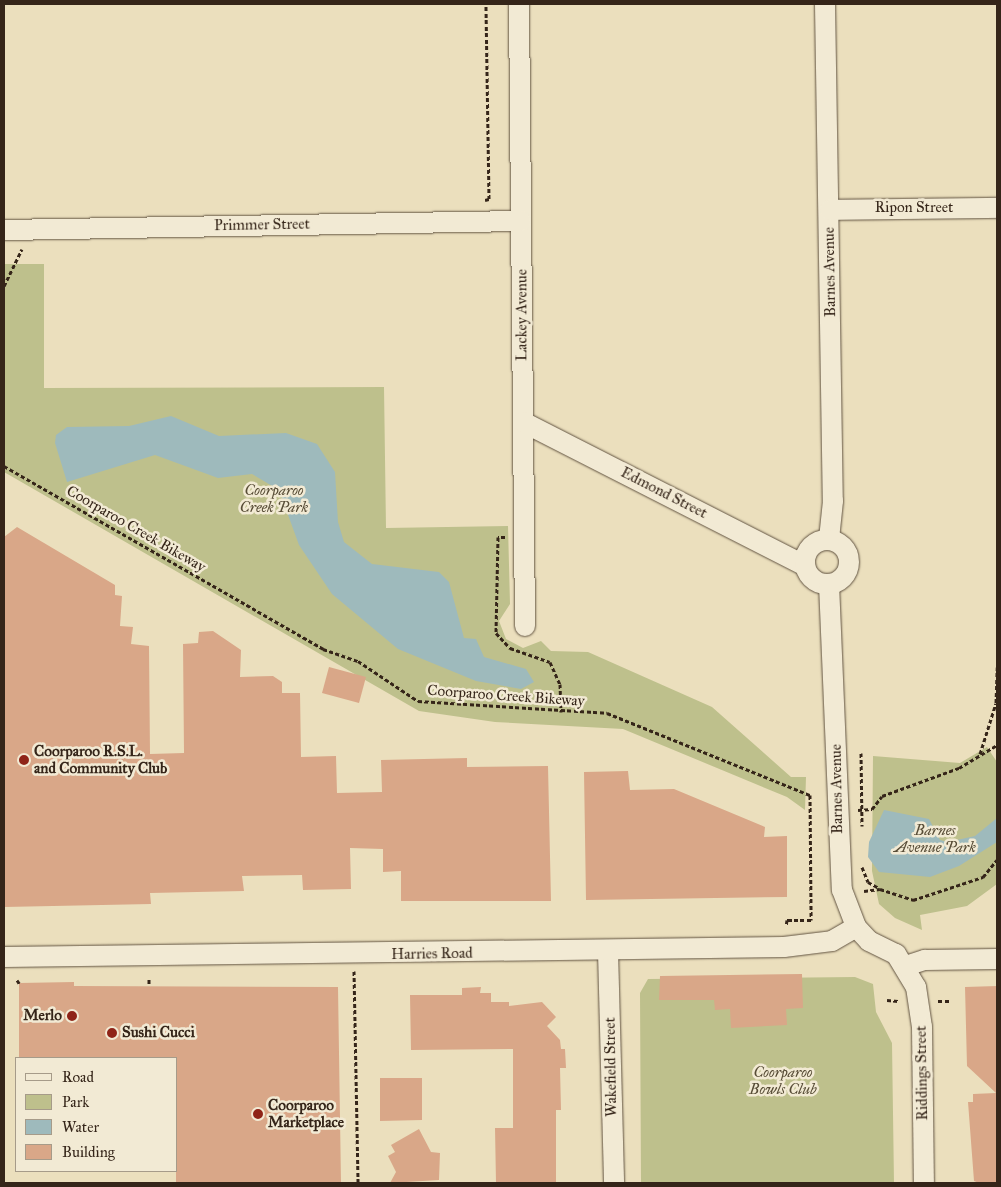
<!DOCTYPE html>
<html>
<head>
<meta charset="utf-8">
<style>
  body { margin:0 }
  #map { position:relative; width:1001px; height:1187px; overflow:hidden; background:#ebdfbd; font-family:"IM FELL Great Primer",serif }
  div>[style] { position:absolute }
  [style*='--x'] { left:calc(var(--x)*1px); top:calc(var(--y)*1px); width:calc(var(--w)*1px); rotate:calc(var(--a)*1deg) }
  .green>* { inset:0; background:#bec08c }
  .water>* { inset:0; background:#9ebabc }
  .building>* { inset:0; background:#d9a788 }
  .path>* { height:3px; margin-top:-1.5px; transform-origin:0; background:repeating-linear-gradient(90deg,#352519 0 4px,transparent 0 6.5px) }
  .roads { filter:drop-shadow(0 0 1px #625442) drop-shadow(0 0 1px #625442) }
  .street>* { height:20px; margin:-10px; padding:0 10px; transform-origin:10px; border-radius:10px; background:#f2ead4 }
  .street>.ring { margin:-10px; padding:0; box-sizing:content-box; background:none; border:20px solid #f2ead4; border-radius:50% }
  .dots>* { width:14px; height:14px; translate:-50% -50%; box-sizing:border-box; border:2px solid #f2ead4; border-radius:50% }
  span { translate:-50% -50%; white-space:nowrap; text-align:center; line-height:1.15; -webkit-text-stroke:5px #f2ead4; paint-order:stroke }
  .street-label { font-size:15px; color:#352519 }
  .park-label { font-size:15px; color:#574c36; font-style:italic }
  .poi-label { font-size:15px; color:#352519; font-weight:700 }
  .left { translate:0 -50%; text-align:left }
  .right { translate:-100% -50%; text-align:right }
  .frame { position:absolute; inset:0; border:5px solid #352519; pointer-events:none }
  .legend { position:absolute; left:15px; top:1057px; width:162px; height:115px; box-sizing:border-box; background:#f2ead4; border:1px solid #a69b89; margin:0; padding:6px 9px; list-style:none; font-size:15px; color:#352519 }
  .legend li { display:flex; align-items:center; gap:10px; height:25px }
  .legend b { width:25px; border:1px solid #a69b89 }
</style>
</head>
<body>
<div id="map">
  <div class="green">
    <div style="clip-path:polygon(4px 264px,44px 264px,44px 388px,384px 387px,386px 528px,508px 526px,510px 604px,499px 621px,506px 639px,523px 648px,541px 641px,551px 651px,588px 652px,712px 707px,791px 777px,806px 777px,805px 810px,787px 797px,623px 729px,495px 722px,419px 711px,4px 472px)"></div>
    <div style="clip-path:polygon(987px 747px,997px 762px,997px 884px,967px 906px,920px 915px,922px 930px,895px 918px,879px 904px,872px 871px,873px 756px,960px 763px)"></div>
    <div style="clip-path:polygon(855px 977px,873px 984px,876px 1012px,892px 1043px,894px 1183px,641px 1183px,640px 993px,648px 979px)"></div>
  </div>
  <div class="water">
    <div style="clip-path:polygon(171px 416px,219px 436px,286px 433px,317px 444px,335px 472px,338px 522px,344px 542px,372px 564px,439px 572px,449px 582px,464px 638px,476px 639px,484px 657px,526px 669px,534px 682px,521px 689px,476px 681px,398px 649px,332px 594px,299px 545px,279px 490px,252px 474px,218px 478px,155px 455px,67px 482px,55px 443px,56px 435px,67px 427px,129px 426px)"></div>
    <div style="clip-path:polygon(884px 810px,929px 819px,940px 840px,948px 842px,975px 836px,997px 818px,997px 842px,959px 866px,930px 877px,879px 872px,868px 857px,869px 842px)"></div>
  </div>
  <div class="building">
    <div style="clip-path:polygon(17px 527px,115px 585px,115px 595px,122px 596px,120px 626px,133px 627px,131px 644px,149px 646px,150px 754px,184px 753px,183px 644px,198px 643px,199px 632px,213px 631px,241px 650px,240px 677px,273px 676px,282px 682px,282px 693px,300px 693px,301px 757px,336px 756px,337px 793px,382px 792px,381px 760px,467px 758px,467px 767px,548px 766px,551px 901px,401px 901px,401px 871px,383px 872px,383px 849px,350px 848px,351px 889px,303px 890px,302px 875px,242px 876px,244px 891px,150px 893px,151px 904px,4px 907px,4px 537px)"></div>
    <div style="clip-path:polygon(329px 667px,366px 677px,359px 703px,322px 693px)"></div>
    <div style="clip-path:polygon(628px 771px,630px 790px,674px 789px,765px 827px,764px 837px,787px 836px,787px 897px,586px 900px,584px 772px)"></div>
    <div style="clip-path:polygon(802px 974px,803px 1008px,786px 1009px,787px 1025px,731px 1028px,730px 1009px,715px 1010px,714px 1000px,659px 1000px,660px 976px)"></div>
    <div style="clip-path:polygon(74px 982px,74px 986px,338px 987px,341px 1183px,176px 1183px,176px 1058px,19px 1058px,19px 983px)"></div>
    <div style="clip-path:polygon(997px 986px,997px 1183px,979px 1183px,974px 1181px,968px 1102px,973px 1102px,973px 1094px,996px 1093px,967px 1066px,965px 987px)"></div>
    <div style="clip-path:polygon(481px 987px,480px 993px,491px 993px,491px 1002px,509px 1002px,509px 1006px,542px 1002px,556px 1017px,547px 1026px,560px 1040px,561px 1049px,565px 1049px,566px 1068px,560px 1068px,561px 1110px,556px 1110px,556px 1183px,496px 1183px,495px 1128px,513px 1128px,513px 1049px,411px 1050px,410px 995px,462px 995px,462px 988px)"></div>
    <div style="clip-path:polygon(380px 1078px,422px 1078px,422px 1120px,380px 1121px)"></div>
    <div style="clip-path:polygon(419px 1129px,431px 1152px,440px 1153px,439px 1180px,390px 1183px,396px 1172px,388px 1156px,395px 1152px,391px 1145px)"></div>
  </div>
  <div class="path">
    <div style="--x:485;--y:200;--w:4;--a:-14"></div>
    <div style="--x:489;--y:199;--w:195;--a:-90.9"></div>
    <div style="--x:4;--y:286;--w:41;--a:-64.1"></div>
    <div style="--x:4;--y:466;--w:368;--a:29.8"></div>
    <div style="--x:323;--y:649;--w:37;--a:19"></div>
    <div style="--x:358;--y:661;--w:72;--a:33.7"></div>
    <div style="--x:418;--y:701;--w:189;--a:3.6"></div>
    <div style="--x:607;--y:713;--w:219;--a:22"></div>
    <div style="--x:810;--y:795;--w:125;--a:89.5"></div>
    <div style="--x:811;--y:920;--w:24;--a:180"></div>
    <div style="--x:787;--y:920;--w:6;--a:99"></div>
    <div style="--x:505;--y:537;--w:7;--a:180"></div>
    <div style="--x:498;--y:537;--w:96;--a:91.2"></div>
    <div style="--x:496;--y:633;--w:21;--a:47"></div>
    <div style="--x:510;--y:648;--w:42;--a:19.3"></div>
    <div style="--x:550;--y:662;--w:24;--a:66"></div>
    <div style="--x:560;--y:684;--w:28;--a:88"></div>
    <div style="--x:861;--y:753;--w:73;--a:89.2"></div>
    <div style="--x:980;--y:754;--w:53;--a:-72.6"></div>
    <div style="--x:996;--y:703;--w:36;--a:-88"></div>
    <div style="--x:858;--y:810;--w:14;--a:-4"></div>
    <div style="--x:872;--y:809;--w:16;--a:-52"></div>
    <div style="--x:882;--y:796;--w:82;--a:-20"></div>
    <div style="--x:959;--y:768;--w:44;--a:-31.2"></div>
    <div style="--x:862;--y:867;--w:16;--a:68"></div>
    <div style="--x:868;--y:882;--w:13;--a:29"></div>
    <div style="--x:864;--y:891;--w:16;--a:-7"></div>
    <div style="--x:880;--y:889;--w:35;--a:18"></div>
    <div style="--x:913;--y:900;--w:74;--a:-18.2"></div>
    <div style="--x:983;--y:877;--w:22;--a:-51"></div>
    <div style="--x:354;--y:971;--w:212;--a:88.9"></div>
    <div style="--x:149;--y:979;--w:5;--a:90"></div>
    <div style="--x:17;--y:980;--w:4;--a:56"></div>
    <div style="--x:887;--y:1000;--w:11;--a:5"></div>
    <div style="--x:938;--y:1001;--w:11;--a:0"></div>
  </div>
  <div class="roads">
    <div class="street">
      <div style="--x:519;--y:4;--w:622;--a:89.45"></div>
      <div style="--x:825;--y:4;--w:497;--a:89.1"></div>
      <div style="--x:833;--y:501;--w:38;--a:96"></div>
      <div style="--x:830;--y:210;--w:167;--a:-0.7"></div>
      <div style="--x:4;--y:230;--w:517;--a:-1"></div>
      <div style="--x:523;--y:422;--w:315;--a:27"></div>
      <div class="ring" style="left:805px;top:540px;width:24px;height:24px"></div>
      <div style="--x:829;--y:584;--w:306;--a:87.6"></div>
      <div style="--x:842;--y:890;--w:40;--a:69"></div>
      <div style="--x:856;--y:927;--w:19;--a:47"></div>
      <div style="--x:869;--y:941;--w:30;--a:26"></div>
      <div style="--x:896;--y:954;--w:39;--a:59"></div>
      <div style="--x:916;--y:987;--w:40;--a:81.5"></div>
      <div style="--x:922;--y:1027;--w:156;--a:89.3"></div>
      <div style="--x:608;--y:951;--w:232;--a:88.5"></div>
      <div style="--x:4;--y:957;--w:780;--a:-0.73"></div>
      <div style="--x:784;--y:947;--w:48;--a:-7.1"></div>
      <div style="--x:832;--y:941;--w:28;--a:-30"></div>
      <div style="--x:906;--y:966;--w:20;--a:-18"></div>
      <div style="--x:925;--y:960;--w:72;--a:-0.8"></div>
    </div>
  </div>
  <div class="dots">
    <div style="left:24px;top:760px;background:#8f2418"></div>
    <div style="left:72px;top:1016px;background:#8f2418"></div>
    <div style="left:112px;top:1033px;background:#8f2418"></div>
    <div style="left:258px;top:1114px;background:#8f2418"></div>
  </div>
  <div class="street-label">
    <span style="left:914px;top:208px">Ripon Street</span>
    <span style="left:262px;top:225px;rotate:-1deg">Primmer Street</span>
    <span style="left:830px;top:272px;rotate:-91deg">Barnes Avenue</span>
    <span style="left:522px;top:315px;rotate:-90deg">Lackey Avenue</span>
    <span style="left:664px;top:493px;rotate:27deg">Edmond Street</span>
    <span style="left:136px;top:529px;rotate:30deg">Coorparoo Creek Bikeway</span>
    <span style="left:506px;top:696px;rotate:4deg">Coorparoo Creek Bikeway</span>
    <span style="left:837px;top:789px;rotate:-91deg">Barnes Avenue</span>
    <span style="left:432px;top:954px;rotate:-1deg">Harries Road</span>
    <span style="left:611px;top:1067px;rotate:-91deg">Wakefield Street</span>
    <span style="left:922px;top:1073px;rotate:-91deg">Riddings Street</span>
  </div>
  <div class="park-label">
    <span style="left:274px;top:499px">Coorparoo<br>Creek Park</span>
    <span style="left:935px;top:839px">Barnes<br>Avenue Park</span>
    <span style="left:783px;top:1081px">Coorparoo<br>Bowls Club</span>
  </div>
  <div class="poi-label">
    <span class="left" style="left:34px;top:760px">Coorparoo R.S.L.<br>and Community Club</span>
    <span class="right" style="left:62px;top:1016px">Merlo</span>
    <span class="left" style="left:122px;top:1033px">Sushi Cucci</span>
    <span class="left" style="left:268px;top:1114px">Coorparoo<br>Marketplace</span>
  </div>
  <div class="frame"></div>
  <ul class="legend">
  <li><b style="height:6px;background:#f2ead4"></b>Road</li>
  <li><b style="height:14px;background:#bec08c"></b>Park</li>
  <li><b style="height:14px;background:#9ebabc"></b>Water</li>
  <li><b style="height:14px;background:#d9a788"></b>Building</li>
  </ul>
</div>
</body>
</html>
